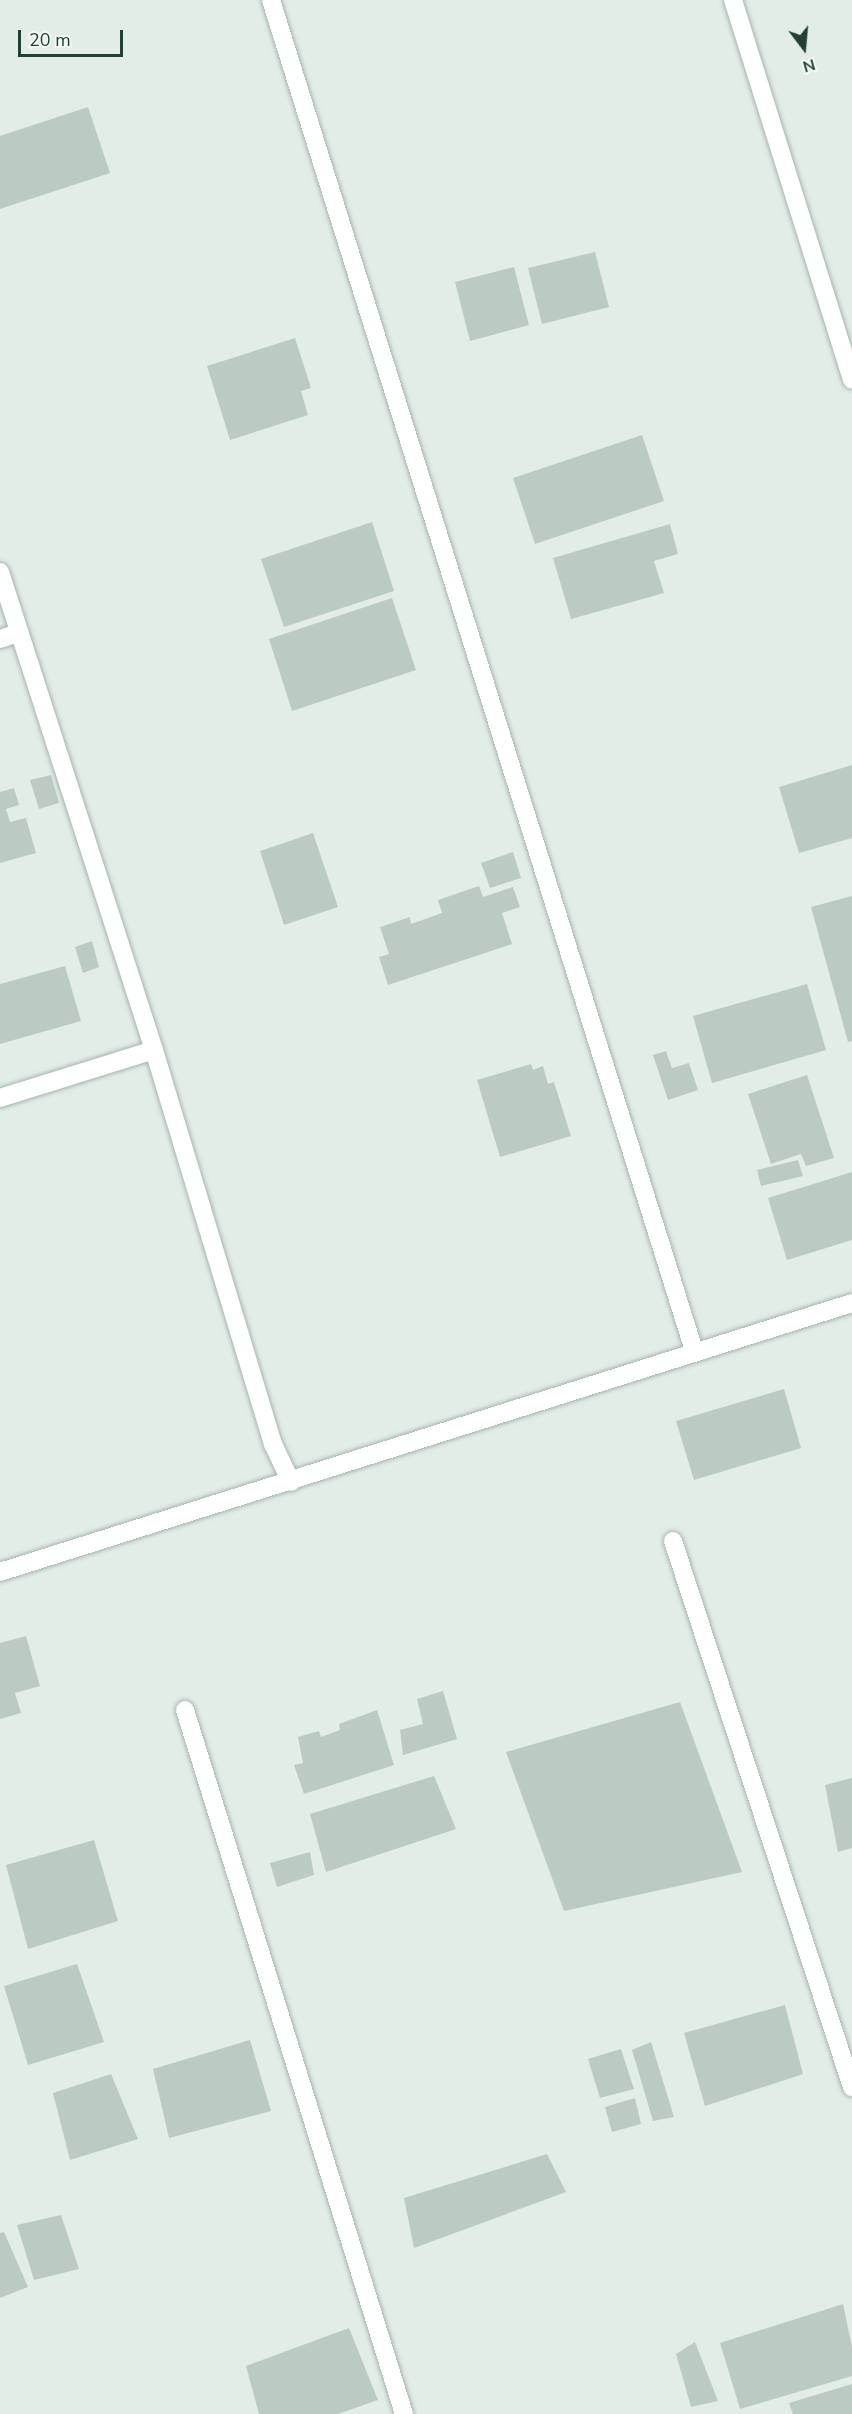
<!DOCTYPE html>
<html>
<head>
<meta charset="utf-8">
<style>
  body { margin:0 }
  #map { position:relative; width:852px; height:2414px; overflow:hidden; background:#e3ede7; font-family:"Nunito Sans",sans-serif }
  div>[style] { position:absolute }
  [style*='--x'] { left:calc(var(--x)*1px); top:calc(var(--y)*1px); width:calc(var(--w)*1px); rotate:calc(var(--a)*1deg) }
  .building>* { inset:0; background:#bbcbc2 }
  .roads { filter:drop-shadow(0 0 2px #a5b6ad) drop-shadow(0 0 2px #a5b6ad) }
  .minor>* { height:18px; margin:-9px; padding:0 9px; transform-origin:9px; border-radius:9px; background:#fff }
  span { translate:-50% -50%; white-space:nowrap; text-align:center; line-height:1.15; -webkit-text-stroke:4.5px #f4faf6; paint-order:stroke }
  .north { position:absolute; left:774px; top:18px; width:60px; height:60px; -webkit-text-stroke:4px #f4faf6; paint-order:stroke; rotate:164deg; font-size:16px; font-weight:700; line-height:24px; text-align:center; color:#224033 }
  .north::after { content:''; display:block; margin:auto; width:21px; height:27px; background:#224033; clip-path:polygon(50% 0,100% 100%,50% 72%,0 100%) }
  .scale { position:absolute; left:18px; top:30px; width:105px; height:27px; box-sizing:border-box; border:3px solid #224033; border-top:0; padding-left:8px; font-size:18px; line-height:21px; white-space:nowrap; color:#224033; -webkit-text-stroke:4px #f4faf6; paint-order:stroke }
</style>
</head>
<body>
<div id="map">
  <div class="building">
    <div style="clip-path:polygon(88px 107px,110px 173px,0 209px,0 136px)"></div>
    <div style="clip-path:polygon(595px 252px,609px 307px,542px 324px,528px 268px)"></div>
    <div style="clip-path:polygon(514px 267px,529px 325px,470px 341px,455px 282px)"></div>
    <div style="clip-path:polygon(295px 338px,311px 388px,301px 391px,308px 415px,230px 440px,207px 366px)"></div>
    <div style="clip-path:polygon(642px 435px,664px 501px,535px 544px,513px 478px)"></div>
    <div style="clip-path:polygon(372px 522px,394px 591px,284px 627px,261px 559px)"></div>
    <div style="clip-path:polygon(670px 524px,678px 554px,654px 561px,664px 593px,571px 619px,553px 558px)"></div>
    <div style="clip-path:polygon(392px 598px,416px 670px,292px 711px,269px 639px)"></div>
    <div style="clip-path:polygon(852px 765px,852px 838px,799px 853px,779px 787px)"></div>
    <div style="clip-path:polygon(51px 775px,59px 803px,39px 809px,30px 780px)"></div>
    <div style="clip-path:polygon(14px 788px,19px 805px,6px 809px,10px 822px,26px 818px,36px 853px,0 863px,0 792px)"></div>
    <div style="clip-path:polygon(313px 833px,338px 907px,284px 925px,260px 851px)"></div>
    <div style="clip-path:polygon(513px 852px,521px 878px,490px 888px,481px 863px)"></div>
    <div style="clip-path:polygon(479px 886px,483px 897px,513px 887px,520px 907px,502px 913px,512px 944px,388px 985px,379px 957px,389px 954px,380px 927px,410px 917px,411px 924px,442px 913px,438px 900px)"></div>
    <div style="clip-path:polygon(852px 896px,852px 1041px,848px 1042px,811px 907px)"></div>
    <div style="clip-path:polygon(92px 941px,99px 967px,83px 973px,75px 947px)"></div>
    <div style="clip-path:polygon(65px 966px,81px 1021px,0 1044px,0 984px)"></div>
    <div style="clip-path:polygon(807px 984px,826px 1050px,712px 1083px,693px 1016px)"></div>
    <div style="clip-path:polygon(666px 1051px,672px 1068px,689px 1063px,698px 1090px,668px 1100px,653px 1055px)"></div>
    <div style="clip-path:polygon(531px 1064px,533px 1070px,543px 1066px,548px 1084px,554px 1082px,571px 1136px,500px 1157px,477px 1080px)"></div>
    <div style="clip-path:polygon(807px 1075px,834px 1158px,806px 1166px,801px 1154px,771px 1164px,748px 1094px)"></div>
    <div style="clip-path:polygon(798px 1160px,803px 1176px,761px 1186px,757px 1170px)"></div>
    <div style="clip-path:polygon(852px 1172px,852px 1240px,787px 1260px,768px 1198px)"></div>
    <div style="clip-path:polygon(784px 1389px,801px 1448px,694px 1480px,676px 1421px)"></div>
    <div style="clip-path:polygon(26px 1636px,40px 1686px,15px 1693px,21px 1713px,0 1719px,0 1643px)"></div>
    <div style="clip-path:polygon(443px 1691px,457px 1739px,403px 1755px,400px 1730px,423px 1724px,417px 1699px)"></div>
    <div style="clip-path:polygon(680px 1702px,742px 1872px,564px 1911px,506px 1752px)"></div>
    <div style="clip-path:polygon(377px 1710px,394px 1765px,304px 1794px,294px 1765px,303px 1763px,298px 1737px,319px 1731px,321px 1737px,340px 1730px,339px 1724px)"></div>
    <div style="clip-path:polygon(434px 1776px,456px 1829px,326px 1872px,310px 1814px)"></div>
    <div style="clip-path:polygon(852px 1778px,852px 1848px,838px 1852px,825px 1785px)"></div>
    <div style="clip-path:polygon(94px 1840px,118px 1921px,28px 1949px,6px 1865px)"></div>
    <div style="clip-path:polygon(310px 1852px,314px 1875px,277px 1887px,270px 1863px)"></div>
    <div style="clip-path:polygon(77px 1964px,104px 2042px,28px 2065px,4px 1986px)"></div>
    <div style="clip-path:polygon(785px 2005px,803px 2074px,705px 2106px,684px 2033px)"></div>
    <div style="clip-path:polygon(250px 2040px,271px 2111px,169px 2138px,153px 2069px)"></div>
    <div style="clip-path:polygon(651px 2042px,674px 2117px,653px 2121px,632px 2050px)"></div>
    <div style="clip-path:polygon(621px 2049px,634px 2089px,600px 2098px,588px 2059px)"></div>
    <div style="clip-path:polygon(111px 2074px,138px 2139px,70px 2160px,53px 2093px)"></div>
    <div style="clip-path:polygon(635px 2098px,641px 2124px,612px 2132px,605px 2107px)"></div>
    <div style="clip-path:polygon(547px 2154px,566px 2192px,414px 2248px,404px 2198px)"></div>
    <div style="clip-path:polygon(61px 2215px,79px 2269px,34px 2280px,17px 2225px)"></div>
    <div style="clip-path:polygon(4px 2232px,28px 2287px,0 2298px,0 2233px)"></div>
    <div style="clip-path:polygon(843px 2304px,852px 2347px,852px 2376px,740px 2409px,720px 2343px)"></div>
    <div style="clip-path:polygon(349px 2328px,378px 2400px,338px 2414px,259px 2414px,246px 2366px)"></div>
    <div style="clip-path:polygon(695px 2342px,718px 2401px,691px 2407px,676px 2354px)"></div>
    <div style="clip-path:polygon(852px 2384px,852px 2414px,793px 2414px,789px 2403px)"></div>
  </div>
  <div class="roads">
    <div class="minor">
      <div style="--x:271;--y:0;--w:1416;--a:72.61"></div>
      <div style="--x:733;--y:0;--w:398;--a:72.6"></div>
      <div style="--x:0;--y:572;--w:502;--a:72.14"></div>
      <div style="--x:154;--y:1050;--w:412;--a:73.2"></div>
      <div style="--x:273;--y:1444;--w:42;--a:64.7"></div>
      <div style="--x:0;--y:639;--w:19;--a:-18"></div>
      <div style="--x:0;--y:1098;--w:161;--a:-17.3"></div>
      <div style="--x:673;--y:1541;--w:575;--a:71.85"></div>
      <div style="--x:0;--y:1572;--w:893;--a:-17.52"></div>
      <div style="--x:185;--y:1710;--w:737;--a:72.72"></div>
    </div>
  </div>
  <div class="north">N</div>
  <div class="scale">20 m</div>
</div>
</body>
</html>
